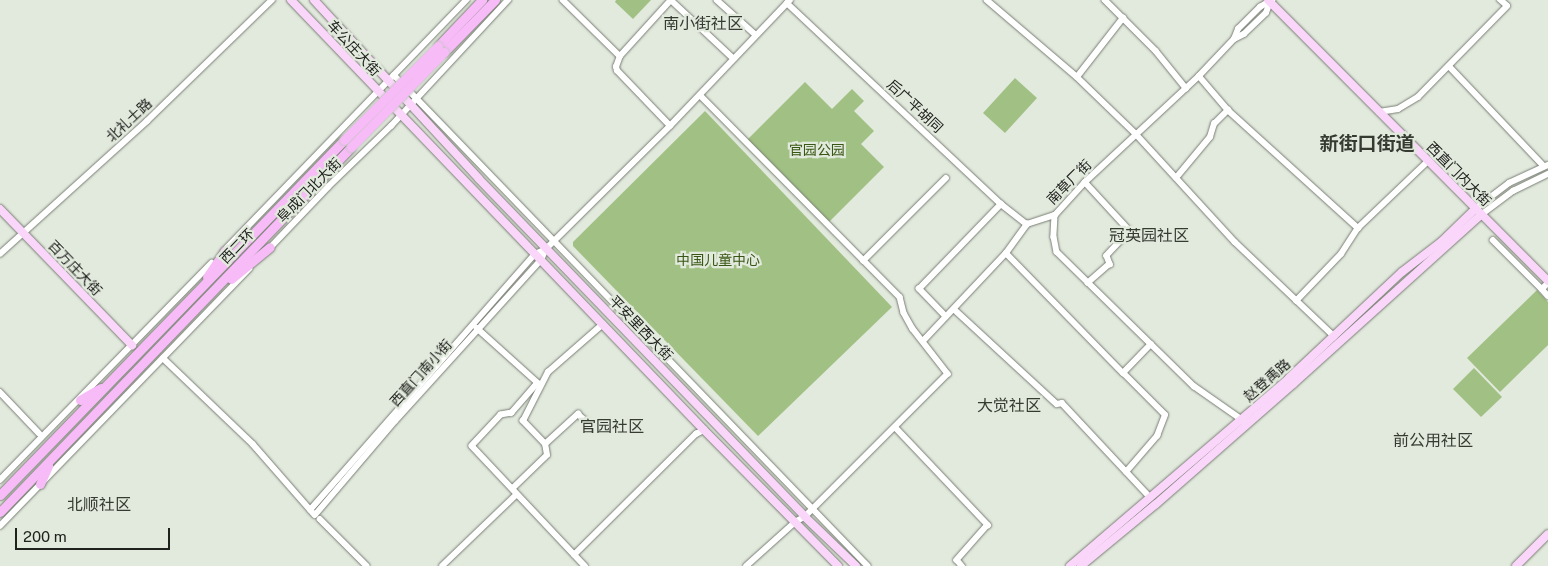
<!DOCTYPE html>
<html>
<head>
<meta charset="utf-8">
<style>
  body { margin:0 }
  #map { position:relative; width:1548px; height:566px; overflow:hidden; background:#e2e9dd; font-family:"Public Sans","Noto Sans SC",sans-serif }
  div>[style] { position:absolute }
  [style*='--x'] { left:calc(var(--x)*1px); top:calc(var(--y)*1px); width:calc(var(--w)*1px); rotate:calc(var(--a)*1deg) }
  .green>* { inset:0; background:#a1c184 }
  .roads { filter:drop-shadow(0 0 1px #787e73) drop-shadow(0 0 1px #787e73) }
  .minor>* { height:5.5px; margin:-2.75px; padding:0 2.75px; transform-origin:2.75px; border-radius:2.75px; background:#fff }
  .major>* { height:8px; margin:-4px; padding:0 4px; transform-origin:4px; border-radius:4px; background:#fad6fa }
  .highway>* { height:9px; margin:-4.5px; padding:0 4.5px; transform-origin:4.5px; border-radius:4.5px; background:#f7bbf7 }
  .bridges { filter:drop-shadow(0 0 1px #c5c6c4) drop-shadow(0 0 1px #c5c6c4) }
  .highway-bridge>* { height:9px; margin:-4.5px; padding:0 4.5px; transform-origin:4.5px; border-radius:4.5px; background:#f7bbf7 }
  span { translate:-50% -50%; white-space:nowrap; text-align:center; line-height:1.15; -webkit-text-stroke:4.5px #e2e9dd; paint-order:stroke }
  .street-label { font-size:14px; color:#20221e }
  .park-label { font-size:14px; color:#395714 }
  .quarter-label { font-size:16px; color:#363b32 }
  .district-label { font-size:19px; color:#363b32; font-weight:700 }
  .scale { position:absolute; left:15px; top:528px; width:155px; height:22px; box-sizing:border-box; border:2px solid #20221e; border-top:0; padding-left:6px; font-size:15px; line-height:18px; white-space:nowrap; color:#20221e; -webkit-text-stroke:4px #e2e9dd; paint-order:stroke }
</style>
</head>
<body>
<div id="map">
  <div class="green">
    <div style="clip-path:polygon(616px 0,651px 0,633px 19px,615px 2px)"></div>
    <div style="clip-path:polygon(1015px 78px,1037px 98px,1005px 133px,983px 113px)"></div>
    <div style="clip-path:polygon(805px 82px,832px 109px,852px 89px,864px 101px,854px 111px,874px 131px,861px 144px,884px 167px,828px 223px,746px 141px)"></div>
    <div style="clip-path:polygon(705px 111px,892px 307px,758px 436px,573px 246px,573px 242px)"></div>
    <div style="clip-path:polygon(1537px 290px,1548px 302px,1548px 345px,1500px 392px,1467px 358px)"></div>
    <div style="clip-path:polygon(1474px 368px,1502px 397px,1481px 417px,1453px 389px)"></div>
  </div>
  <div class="roads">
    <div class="minor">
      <div style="--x:563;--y:0;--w:80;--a:44.5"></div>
      <div style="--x:671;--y:0;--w:86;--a:43.1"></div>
      <div style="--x:717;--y:0;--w:52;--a:41.9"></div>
      <div style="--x:987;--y:0;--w:118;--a:40.5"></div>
      <div style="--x:1077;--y:77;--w:83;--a:44"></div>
      <div style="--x:1137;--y:135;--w:145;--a:47.5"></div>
      <div style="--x:1235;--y:242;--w:137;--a:43.5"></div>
      <div style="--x:1105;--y:0;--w:72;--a:45"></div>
      <div style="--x:1156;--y:51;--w:48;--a:51"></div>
      <div style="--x:787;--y:3;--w:294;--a:43.2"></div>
      <div style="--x:1001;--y:204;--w:33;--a:38"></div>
      <div style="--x:1234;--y:39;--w:11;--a:-27"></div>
      <div style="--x:1244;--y:34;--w:30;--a:-44"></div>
      <div style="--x:1266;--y:13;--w:12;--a:-70"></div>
      <div style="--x:1449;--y:66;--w:138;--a:46.5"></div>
      <div style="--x:394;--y:75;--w:682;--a:46.01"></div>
      <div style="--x:1199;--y:76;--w:45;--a:49.5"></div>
      <div style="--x:1228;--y:110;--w:176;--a:42.2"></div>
      <div style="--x:1077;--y:77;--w:75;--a:-52.1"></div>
      <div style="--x:700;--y:95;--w:284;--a:45.3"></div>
      <div style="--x:900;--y:297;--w:16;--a:76"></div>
      <div style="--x:904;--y:313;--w:18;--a:61"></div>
      <div style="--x:913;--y:329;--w:57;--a:52.1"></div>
      <div style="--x:948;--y:374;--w:202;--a:135"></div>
      <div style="--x:805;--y:517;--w:10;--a:151"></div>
      <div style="--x:796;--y:522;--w:66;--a:138.1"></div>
      <div style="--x:1379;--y:112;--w:19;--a:-9"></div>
      <div style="--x:1398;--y:109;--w:23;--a:-31"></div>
      <div style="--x:1418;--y:97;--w:127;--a:-45.6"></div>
      <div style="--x:1507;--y:6;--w:9;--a:-139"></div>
      <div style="--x:670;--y:126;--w:76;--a:-133.9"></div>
      <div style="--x:617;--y:71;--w:4;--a:-104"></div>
      <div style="--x:616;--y:67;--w:12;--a:-70"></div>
      <div style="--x:620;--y:56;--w:76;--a:-47.7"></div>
      <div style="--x:1176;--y:178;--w:53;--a:-50.3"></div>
      <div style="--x:1210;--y:137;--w:14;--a:-73"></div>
      <div style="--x:1214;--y:124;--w:20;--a:-45"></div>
      <div style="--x:1085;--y:182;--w:67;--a:47.4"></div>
      <div style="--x:1130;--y:231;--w:34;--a:133"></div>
      <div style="--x:1107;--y:256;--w:9;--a:69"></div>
      <div style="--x:1110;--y:264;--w:29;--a:139"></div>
      <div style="--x:1475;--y:209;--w:43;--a:-37.4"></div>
      <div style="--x:1509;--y:183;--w:43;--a:-24.8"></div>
      <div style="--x:1055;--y:215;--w:22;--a:93"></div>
      <div style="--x:1054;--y:237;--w:15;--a:79"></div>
      <div style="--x:1057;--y:252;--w:192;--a:44.4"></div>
      <div style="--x:1194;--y:386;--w:61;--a:35"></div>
      <div style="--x:1481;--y:215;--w:40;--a:-37"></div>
      <div style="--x:1513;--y:191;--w:39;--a:-26"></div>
      <div style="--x:1493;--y:240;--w:69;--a:45"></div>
      <div style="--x:1542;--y:289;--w:8;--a:-45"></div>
      <div style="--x:268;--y:250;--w:87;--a:-46.4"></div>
      <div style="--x:328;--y:187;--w:88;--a:-44.1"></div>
      <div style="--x:391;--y:126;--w:172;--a:-47.1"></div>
      <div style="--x:224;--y:251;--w:349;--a:-46"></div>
      <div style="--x:1006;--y:253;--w:168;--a:45.7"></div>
      <div style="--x:0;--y:254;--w:198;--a:-42.1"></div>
      <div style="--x:147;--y:121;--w:174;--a:-44.1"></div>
      <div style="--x:863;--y:261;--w:117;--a:-45"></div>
      <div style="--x:1542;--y:289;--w:9;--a:49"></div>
      <div style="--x:1296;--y:301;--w:65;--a:-46.2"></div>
      <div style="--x:1341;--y:254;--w:31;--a:-57"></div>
      <div style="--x:1358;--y:228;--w:97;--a:-43.7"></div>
      <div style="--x:954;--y:309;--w:140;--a:42.7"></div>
      <div style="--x:1057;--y:404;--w:5;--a:-11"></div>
      <div style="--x:1062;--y:403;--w:127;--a:46.9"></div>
      <div style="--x:946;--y:317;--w:39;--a:-134"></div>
      <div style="--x:919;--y:289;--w:118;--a:-46"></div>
      <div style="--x:477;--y:328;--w:82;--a:42"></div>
      <div style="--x:538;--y:383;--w:40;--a:131"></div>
      <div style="--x:512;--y:413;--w:11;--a:170"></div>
      <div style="--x:501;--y:415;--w:42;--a:133.1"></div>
      <div style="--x:472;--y:446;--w:165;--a:46.7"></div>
      <div style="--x:924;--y:340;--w:120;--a:-46.7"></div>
      <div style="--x:1006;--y:253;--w:36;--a:-54"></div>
      <div style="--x:1027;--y:224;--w:29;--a:-18"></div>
      <div style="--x:1055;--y:215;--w:45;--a:-47.7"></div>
      <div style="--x:1085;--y:182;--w:156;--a:-42.9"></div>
      <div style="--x:1199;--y:76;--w:51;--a:-46.6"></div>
      <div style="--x:1234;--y:39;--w:11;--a:-68"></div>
      <div style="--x:1238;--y:29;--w:31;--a:-45"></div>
      <div style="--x:1260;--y:7;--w:14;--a:-30"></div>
      <div style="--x:163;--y:358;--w:124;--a:43.7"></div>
      <div style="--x:253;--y:444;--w:94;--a:48.9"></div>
      <div style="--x:315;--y:515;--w:123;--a:-49.6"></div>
      <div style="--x:395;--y:421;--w:217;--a:-47.8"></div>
      <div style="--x:541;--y:260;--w:12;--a:-66"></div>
      <div style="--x:546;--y:249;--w:175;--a:-44.8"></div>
      <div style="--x:670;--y:126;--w:174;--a:-46.4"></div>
      <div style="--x:0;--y:392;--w:57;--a:46.4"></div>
      <div style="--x:896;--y:428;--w:134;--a:46.5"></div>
      <div style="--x:988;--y:525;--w:47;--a:131.5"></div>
      <div style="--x:957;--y:560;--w:8;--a:50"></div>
      <div style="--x:545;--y:444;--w:32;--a:-134"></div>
      <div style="--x:523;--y:421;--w:55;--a:-63"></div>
      <div style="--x:548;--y:372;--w:73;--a:-41.1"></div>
      <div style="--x:1126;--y:472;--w:48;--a:-49.3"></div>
      <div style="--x:1157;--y:436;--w:22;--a:-69"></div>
      <div style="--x:1165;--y:415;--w:59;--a:-135"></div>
      <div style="--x:1123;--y:373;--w:40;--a:-46"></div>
      <div style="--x:0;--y:480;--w:303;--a:-45.7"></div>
      <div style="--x:513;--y:488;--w:47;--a:-44.1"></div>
      <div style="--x:547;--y:455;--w:11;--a:-100"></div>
      <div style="--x:545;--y:444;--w:45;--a:-42.3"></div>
      <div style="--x:578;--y:414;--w:18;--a:41"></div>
      <div style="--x:310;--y:510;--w:341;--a:-48.7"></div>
      <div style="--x:535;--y:254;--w:12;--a:-24"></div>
      <div style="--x:320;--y:519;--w:66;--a:45"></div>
      <div style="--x:0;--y:526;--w:358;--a:-45.9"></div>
      <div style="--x:574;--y:555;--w:172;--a:-44.8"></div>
      <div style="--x:696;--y:434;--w:9;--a:-27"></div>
      <div style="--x:442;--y:566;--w:103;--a:-43.8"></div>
    </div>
    <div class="major">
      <div style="--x:291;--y:0;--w:596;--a:46.16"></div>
      <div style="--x:704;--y:430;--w:191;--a:45.4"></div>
      <div style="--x:314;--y:0;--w:243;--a:47.3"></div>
      <div style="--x:479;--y:179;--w:470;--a:46"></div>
      <div style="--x:805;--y:517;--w:71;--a:43.9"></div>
      <div style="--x:1268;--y:0;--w:397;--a:45.1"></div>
      <div style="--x:0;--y:209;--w:190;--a:45.9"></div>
      <div style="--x:1070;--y:566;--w:289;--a:-40.6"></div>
      <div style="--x:1289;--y:378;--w:155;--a:-43.2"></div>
      <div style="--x:1402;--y:272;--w:49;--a:-37.6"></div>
      <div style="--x:1441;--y:242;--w:47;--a:-44.1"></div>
      <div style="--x:1081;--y:566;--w:97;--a:-39.6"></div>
      <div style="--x:1156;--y:504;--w:182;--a:-41.2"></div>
      <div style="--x:1293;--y:384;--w:253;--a:-42"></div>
      <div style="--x:1516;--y:566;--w:45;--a:-45"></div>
    </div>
    <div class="highway">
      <div style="--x:438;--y:46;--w:64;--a:-46.3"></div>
      <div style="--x:444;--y:52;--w:73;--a:-45.6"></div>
      <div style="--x:207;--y:277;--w:32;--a:-56"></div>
      <div style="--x:231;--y:279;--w:50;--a:-39.4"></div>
      <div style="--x:80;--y:400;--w:24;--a:-30"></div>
      <div style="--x:40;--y:484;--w:20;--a:-66"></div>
      <div style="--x:0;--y:495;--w:494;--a:-45.9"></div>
      <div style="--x:0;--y:512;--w:506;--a:-46.12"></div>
    </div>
  </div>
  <div class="bridges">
    <div class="highway-bridge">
      <div style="--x:344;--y:140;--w:133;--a:-45"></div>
      <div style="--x:351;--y:147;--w:133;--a:-45.6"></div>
    </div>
  </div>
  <div class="street-label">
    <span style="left:354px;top:48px;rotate:47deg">车公庄大街</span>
    <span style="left:915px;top:106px;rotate:43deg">后广平胡同</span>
    <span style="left:129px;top:120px;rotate:-43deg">北礼士路</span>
    <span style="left:1459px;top:174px;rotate:45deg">西直门内大街</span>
    <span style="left:1069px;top:182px;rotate:-45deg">南草厂街</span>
    <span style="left:309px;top:190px;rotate:-45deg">阜成门北大街</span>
    <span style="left:237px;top:246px;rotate:-46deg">西二环</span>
    <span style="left:75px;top:268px;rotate:46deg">百万庄大街</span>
    <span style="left:641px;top:328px;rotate:46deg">平安里西大街</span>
    <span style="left:421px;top:373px;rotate:-48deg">西直门南小街</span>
    <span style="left:1267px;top:380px;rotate:-41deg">赵登禹路</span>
  </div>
  <div class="park-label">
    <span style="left:817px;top:150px">官园公园</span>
    <span style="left:718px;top:260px">中国儿童中心</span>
  </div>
  <div class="quarter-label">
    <span style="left:703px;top:24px">南小街社区</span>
    <span style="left:1149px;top:236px">冠英园社区</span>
    <span style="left:1009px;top:406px">大觉社区</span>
    <span style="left:612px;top:427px">官园社区</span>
    <span style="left:1433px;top:441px">前公用社区</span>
    <span style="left:99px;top:505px">北顺社区</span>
  </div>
  <div class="district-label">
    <span style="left:1367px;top:144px">新街口街道</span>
  </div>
  <div class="scale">200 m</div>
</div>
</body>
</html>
